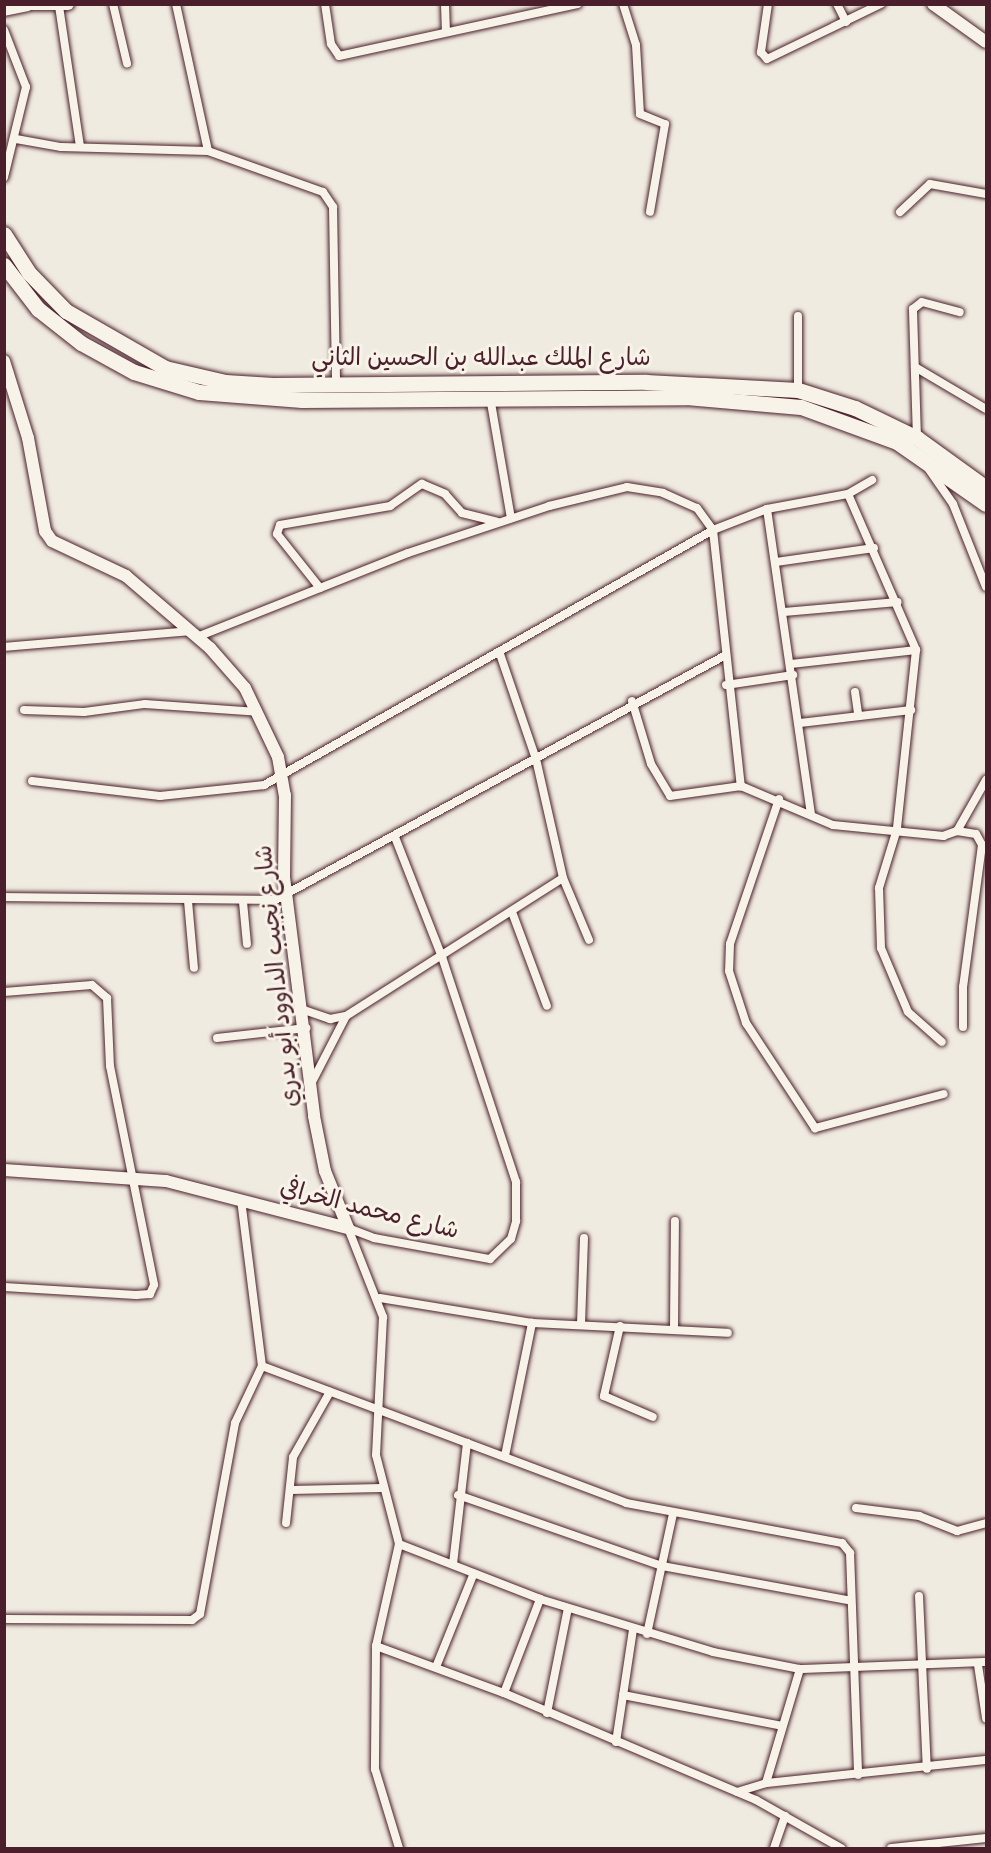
<!DOCTYPE html>
<html>
<head>
<meta charset="utf-8">
<style>
  body { margin:0 }
  #map { position:relative; width:991px; height:1853px; overflow:hidden; background:#f0ebe0; font-family:"Indie Flower","Playpen Sans Arabic",sans-serif }
  div>[style] { position:absolute }
  [style*='--x'] { left:calc(var(--x)*1px); top:calc(var(--y)*1px); width:calc(var(--w)*1px); rotate:calc(var(--a)*1deg) }
  .roads { filter:drop-shadow(0 0 2px #4a1f2b) drop-shadow(0 0 2px #4a1f2b) }
  .street>* { height:8px; margin:-4px; padding:0 4px; transform-origin:4px; border-radius:4px; background:#f7f3e8 }
  .secondary>* { height:12px; margin:-6px; padding:0 6px; transform-origin:6px; border-radius:6px; background:#f7f3e8 }
  .highway>* { height:15px; margin:-7.5px; padding:0 7.5px; transform-origin:7.5px; border-radius:7.5px; background:#f7f3e8 }
  span { translate:-50% -50%; white-space:nowrap; text-align:center; line-height:1.15; -webkit-text-stroke:6px #f7f3e8; paint-order:stroke }
  .street-label { font-size:24px; color:#4a1f2b }
  .frame { position:absolute; inset:0; border:6px solid #4a1f2b; pointer-events:none }
</style>
</head>
<body>
<div id="map">
  <div class="roads">
    <div class="street">
      <div style="--x:113;--y:4;--w:61;--a:76.7"></div>
      <div style="--x:176;--y:4;--w:150;--a:77.7"></div>
      <div style="--x:325;--y:4;--w:40;--a:81.5"></div>
      <div style="--x:331;--y:44;--w:14;--a:56"></div>
      <div style="--x:339;--y:56;--w:244;--a:-12.3"></div>
      <div style="--x:445;--y:4;--w:27;--a:88"></div>
      <div style="--x:623;--y:4;--w:43;--a:72.4"></div>
      <div style="--x:636;--y:45;--w:69;--a:86.7"></div>
      <div style="--x:640;--y:114;--w:27;--a:22"></div>
      <div style="--x:665;--y:124;--w:89;--a:99.7"></div>
      <div style="--x:768;--y:4;--w:49;--a:98.3"></div>
      <div style="--x:761;--y:52;--w:9;--a:49"></div>
      <div style="--x:767;--y:59;--w:127;--a:-25.8"></div>
      <div style="--x:837;--y:4;--w:20;--a:63"></div>
      <div style="--x:59;--y:6;--w:142;--a:81.5"></div>
      <div style="--x:4;--y:30;--w:61;--a:68.9"></div>
      <div style="--x:26;--y:87;--w:93;--a:103.7"></div>
      <div style="--x:16;--y:139;--w:46;--a:10.1"></div>
      <div style="--x:61;--y:147;--w:147;--a:1.6"></div>
      <div style="--x:208;--y:151;--w:122;--a:19.6"></div>
      <div style="--x:323;--y:192;--w:18;--a:56"></div>
      <div style="--x:333;--y:207;--w:176;--a:89"></div>
      <div style="--x:900;--y:212;--w:41;--a:-43"></div>
      <div style="--x:930;--y:184;--w:57;--a:10.1"></div>
      <div style="--x:915;--y:367;--w:82;--a:30.6"></div>
      <div style="--x:798;--y:390;--w:74;--a:-90"></div>
      <div style="--x:490;--y:397;--w:123;--a:80.2"></div>
      <div style="--x:917;--y:438;--w:129;--a:-91.8"></div>
      <div style="--x:913;--y:309;--w:11;--a:-38"></div>
      <div style="--x:922;--y:302;--w:39;--a:15"></div>
      <div style="--x:928;--y:468;--w:44;--a:55.2"></div>
      <div style="--x:953;--y:504;--w:89;--a:68.3"></div>
      <div style="--x:848;--y:494;--w:170;--a:66.4"></div>
      <div style="--x:916;--y:650;--w:180;--a:96.1"></div>
      <div style="--x:897;--y:829;--w:62;--a:107"></div>
      <div style="--x:879;--y:888;--w:60;--a:88.1"></div>
      <div style="--x:881;--y:948;--w:69;--a:67.1"></div>
      <div style="--x:908;--y:1012;--w:45;--a:41.4"></div>
      <div style="--x:767;--y:509;--w:309;--a:81.8"></div>
      <div style="--x:776;--y:562;--w:99;--a:-8.1"></div>
      <div style="--x:320;--y:588;--w:69;--a:-128.5"></div>
      <div style="--x:277;--y:534;--w:9;--a:-72"></div>
      <div style="--x:280;--y:525;--w:112;--a:-9.8"></div>
      <div style="--x:390;--y:506;--w:39;--a:-35"></div>
      <div style="--x:422;--y:484;--w:25;--a:23"></div>
      <div style="--x:445;--y:494;--w:25;--a:48"></div>
      <div style="--x:462;--y:513;--w:36;--a:14"></div>
      <div style="--x:784;--y:612;--w:114;--a:-5"></div>
      <div style="--x:197;--y:637;--w:227;--a:-21.7"></div>
      <div style="--x:408;--y:553;--w:149;--a:-18.4"></div>
      <div style="--x:549;--y:506;--w:80;--a:-13.7"></div>
      <div style="--x:627;--y:487;--w:36;--a:9"></div>
      <div style="--x:663;--y:493;--w:37;--a:24"></div>
      <div style="--x:697;--y:508;--w:27;--a:54"></div>
      <div style="--x:713;--y:530;--w:258;--a:83.8"></div>
      <div style="--x:4;--y:647;--w:187;--a:-4.9"></div>
      <div style="--x:500;--y:654;--w:111;--a:71.1"></div>
      <div style="--x:536;--y:759;--w:122;--a:77.2"></div>
      <div style="--x:563;--y:878;--w:67;--a:67.2"></div>
      <div style="--x:791;--y:664;--w:126;--a:-6.4"></div>
      <div style="--x:726;--y:685;--w:68;--a:-8.5"></div>
      <div style="--x:855;--y:692;--w:21;--a:82"></div>
      <div style="--x:632;--y:701;--w:66;--a:73.2"></div>
      <div style="--x:651;--y:764;--w:37;--a:59"></div>
      <div style="--x:670;--y:796;--w:72;--a:-8"></div>
      <div style="--x:741;--y:786;--w:100;--a:23"></div>
      <div style="--x:833;--y:825;--w:111;--a:5.7"></div>
      <div style="--x:943;--y:836;--w:15;--a:-20"></div>
      <div style="--x:957;--y:831;--w:59;--a:-60.4"></div>
      <div style="--x:24;--y:710;--w:60;--a:1.9"></div>
      <div style="--x:84;--y:712;--w:62;--a:-7.5"></div>
      <div style="--x:145;--y:704;--w:113;--a:4"></div>
      <div style="--x:800;--y:723;--w:112;--a:-6.7"></div>
      <div style="--x:32;--y:781;--w:129;--a:6.7"></div>
      <div style="--x:160;--y:796;--w:105;--a:-6"></div>
      <div style="--x:264;--y:785;--w:516;--a:-29.59"></div>
      <div style="--x:713;--y:530;--w:58;--a:-21.3"></div>
      <div style="--x:767;--y:509;--w:82;--a:-10.5"></div>
      <div style="--x:848;--y:494;--w:28;--a:-30"></div>
      <div style="--x:779;--y:799;--w:153;--a:108.7"></div>
      <div style="--x:730;--y:944;--w:27;--a:92"></div>
      <div style="--x:729;--y:971;--w:55;--a:71.9"></div>
      <div style="--x:746;--y:1023;--w:126;--a:56.7"></div>
      <div style="--x:815;--y:1128;--w:133;--a:-14.8"></div>
      <div style="--x:957;--y:831;--w:19;--a:9"></div>
      <div style="--x:976;--y:834;--w:13;--a:61"></div>
      <div style="--x:982;--y:845;--w:143;--a:97.6"></div>
      <div style="--x:963;--y:987;--w:40;--a:90"></div>
      <div style="--x:4;--y:897;--w:271;--a:0.6"></div>
      <div style="--x:275;--y:900;--w:511;--a:-28.52"></div>
      <div style="--x:188;--y:901;--w:67;--a:84.9"></div>
      <div style="--x:243;--y:902;--w:42;--a:84.6"></div>
      <div style="--x:512;--y:912;--w:100;--a:69.6"></div>
      <div style="--x:4;--y:992;--w:88;--a:-4.5"></div>
      <div style="--x:92;--y:985;--w:20;--a:41"></div>
      <div style="--x:107;--y:998;--w:68;--a:87.5"></div>
      <div style="--x:110;--y:1066;--w:223;--a:78.6"></div>
      <div style="--x:154;--y:1285;--w:10;--a:114"></div>
      <div style="--x:150;--y:1294;--w:14;--a:176"></div>
      <div style="--x:136;--y:1295;--w:132;--a:-176.5"></div>
      <div style="--x:304;--y:1010;--w:28;--a:19"></div>
      <div style="--x:330;--y:1019;--w:16;--a:-11"></div>
      <div style="--x:217;--y:1038;--w:90;--a:-6.4"></div>
      <div style="--x:312;--y:1082;--w:74;--a:-62.7"></div>
      <div style="--x:346;--y:1016;--w:257;--a:-32.5"></div>
      <div style="--x:348;--y:1228;--w:96;--a:68.5"></div>
      <div style="--x:383;--y:1317;--w:138;--a:92.9"></div>
      <div style="--x:376;--y:1455;--w:92;--a:75.5"></div>
      <div style="--x:399;--y:1544;--w:105;--a:102.7"></div>
      <div style="--x:376;--y:1646;--w:123;--a:90.5"></div>
      <div style="--x:375;--y:1769;--w:83;--a:73.1"></div>
      <div style="--x:348;--y:1228;--w:28;--a:21"></div>
      <div style="--x:374;--y:1238;--w:118;--a:10.3"></div>
      <div style="--x:490;--y:1259;--w:29;--a:-44"></div>
      <div style="--x:511;--y:1239;--w:19;--a:-74"></div>
      <div style="--x:516;--y:1221;--w:39;--a:-90"></div>
      <div style="--x:516;--y:1182;--w:237;--a:-108.2"></div>
      <div style="--x:442;--y:957;--w:129;--a:-111.4"></div>
      <div style="--x:380;--y:1298;--w:154;--a:9.3"></div>
      <div style="--x:532;--y:1323;--w:196;--a:2.9"></div>
      <div style="--x:581;--y:1324;--w:86;--a:-88"></div>
      <div style="--x:620;--y:1326;--w:72;--a:102.9"></div>
      <div style="--x:604;--y:1396;--w:53;--a:23.2"></div>
      <div style="--x:674;--y:1328;--w:107;--a:-89.5"></div>
      <div style="--x:262;--y:1366;--w:389;--a:20.6"></div>
      <div style="--x:626;--y:1503;--w:220;--a:10.5"></div>
      <div style="--x:842;--y:1543;--w:13;--a:51"></div>
      <div style="--x:850;--y:1553;--w:222;--a:87.9"></div>
      <div style="--x:505;--y:1456;--w:136;--a:-78.5"></div>
      <div style="--x:291;--y:1490;--w:90;--a:-1.3"></div>
      <div style="--x:458;--y:1495;--w:216;--a:19.2"></div>
      <div style="--x:662;--y:1566;--w:189;--a:10.4"></div>
      <div style="--x:856;--y:1508;--w:64;--a:7.2"></div>
      <div style="--x:919;--y:1516;--w:41;--a:21.5"></div>
      <div style="--x:957;--y:1531;--w:30;--a:-15"></div>
      <div style="--x:286;--y:1523;--w:66;--a:-83.9"></div>
      <div style="--x:293;--y:1457;--w:75;--a:-60.4"></div>
      <div style="--x:399;--y:1544;--w:151;--a:21.3"></div>
      <div style="--x:540;--y:1599;--w:181;--a:17"></div>
      <div style="--x:713;--y:1652;--w:89;--a:11.1"></div>
      <div style="--x:800;--y:1669;--w:186;--a:-2.2"></div>
      <div style="--x:453;--y:1564;--w:122;--a:-83.4"></div>
      <div style="--x:919;--y:1596;--w:173;--a:87.4"></div>
      <div style="--x:4;--y:1619;--w:188;--a:0.3"></div>
      <div style="--x:192;--y:1620;--w:10;--a:-37"></div>
      <div style="--x:200;--y:1614;--w:194;--a:-79.6"></div>
      <div style="--x:235;--y:1423;--w:63;--a:-64.7"></div>
      <div style="--x:262;--y:1366;--w:167;--a:-97.2"></div>
      <div style="--x:647;--y:1634;--w:123;--a:-77.8"></div>
      <div style="--x:376;--y:1646;--w:136;--a:20.2"></div>
      <div style="--x:504;--y:1693;--w:274;--a:23"></div>
      <div style="--x:756;--y:1800;--w:98;--a:29.5"></div>
      <div style="--x:978;--y:1665;--w:54;--a:81.4"></div>
      <div style="--x:436;--y:1667;--w:101;--a:-68"></div>
      <div style="--x:504;--y:1693;--w:101;--a:-69"></div>
      <div style="--x:623;--y:1695;--w:162;--a:11"></div>
      <div style="--x:547;--y:1713;--w:107;--a:-78.7"></div>
      <div style="--x:616;--y:1742;--w:113;--a:-81.4"></div>
      <div style="--x:766;--y:1783;--w:119;--a:-73.4"></div>
      <div style="--x:737;--y:1792;--w:30;--a:-17"></div>
      <div style="--x:766;--y:1783;--w:221;--a:-6"></div>
      <div style="--x:774;--y:1848;--w:34;--a:-71"></div>
      <div style="--x:891;--y:1848;--w:96;--a:-6"></div>
    </div>
    <div class="secondary">
      <div style="--x:24;--y:4;--w:44;--a:0"></div>
      <div style="--x:933;--y:4;--w:65;--a:35.6"></div>
      <div style="--x:4;--y:10;--w:24;--a:-12"></div>
      <div style="--x:4;--y:361;--w:81;--a:72.7"></div>
      <div style="--x:28;--y:438;--w:95;--a:79.6"></div>
      <div style="--x:45;--y:531;--w:12;--a:55"></div>
      <div style="--x:52;--y:541;--w:82;--a:25.3"></div>
      <div style="--x:126;--y:576;--w:111;--a:40.6"></div>
      <div style="--x:210;--y:648;--w:53;--a:48.8"></div>
      <div style="--x:245;--y:688;--w:76;--a:64.4"></div>
      <div style="--x:278;--y:757;--w:39;--a:80"></div>
      <div style="--x:285;--y:795;--w:82;--a:90.7"></div>
      <div style="--x:284;--y:877;--w:241;--a:82.8"></div>
      <div style="--x:314;--y:1116;--w:56;--a:78.7"></div>
      <div style="--x:325;--y:1171;--w:61;--a:68"></div>
      <div style="--x:4;--y:1170;--w:162;--a:3.9"></div>
      <div style="--x:166;--y:1181;--w:188;--a:14.5"></div>
    </div>
    <div class="highway">
      <div style="--x:4;--y:234;--w:46;--a:57.3"></div>
      <div style="--x:29;--y:273;--w:53;--a:45.8"></div>
      <div style="--x:66;--y:311;--w:114;--a:29.9"></div>
      <div style="--x:165;--y:368;--w:62;--a:13.1"></div>
      <div style="--x:225;--y:382;--w:48;--a:3.6"></div>
      <div style="--x:273;--y:385;--w:373;--a:-0.5"></div>
      <div style="--x:646;--y:382;--w:152;--a:3"></div>
      <div style="--x:798;--y:390;--w:60;--a:17.5"></div>
      <div style="--x:855;--y:408;--w:69;--a:25.8"></div>
      <div style="--x:917;--y:438;--w:85;--a:35.9"></div>
      <div style="--x:4;--y:265;--w:56;--a:52.3"></div>
      <div style="--x:38;--y:309;--w:55;--a:38.3"></div>
      <div style="--x:81;--y:343;--w:60;--a:28.7"></div>
      <div style="--x:134;--y:372;--w:68;--a:17.1"></div>
      <div style="--x:199;--y:392;--w:103;--a:4.4"></div>
      <div style="--x:302;--y:400;--w:384;--a:-0.4"></div>
      <div style="--x:686;--y:397;--w:115;--a:5"></div>
      <div style="--x:801;--y:407;--w:102;--a:20"></div>
      <div style="--x:897;--y:442;--w:108;--a:34.9"></div>
    </div>
  </div>
  <div class="street-label">
    <span style="left:481px;top:360px">شارع الملك عبدالله بن الحسين الثاني</span>
    <span style="left:279px;top:976px;rotate:-96deg">شارع نجيب الداوود أبو بدري</span>
    <span style="left:369px;top:1211px;rotate:14deg">شارع محمد الخرافي</span>
  </div>
  <div class="frame"></div>
</div>
</body>
</html>
